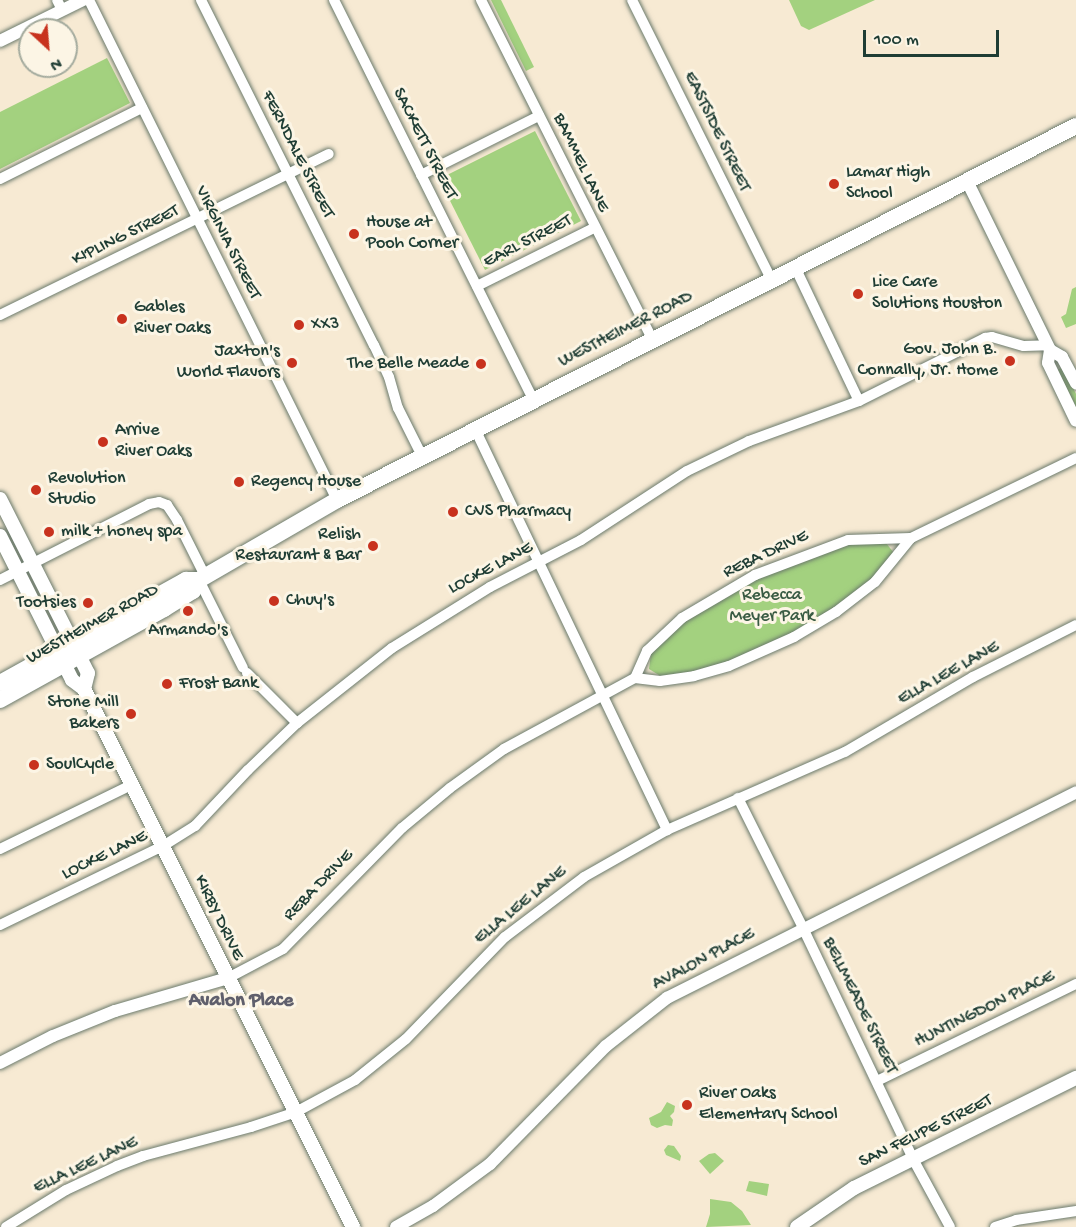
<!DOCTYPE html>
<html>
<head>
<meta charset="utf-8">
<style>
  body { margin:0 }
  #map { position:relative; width:1076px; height:1227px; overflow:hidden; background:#f7ead3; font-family:"Gochi Hand",sans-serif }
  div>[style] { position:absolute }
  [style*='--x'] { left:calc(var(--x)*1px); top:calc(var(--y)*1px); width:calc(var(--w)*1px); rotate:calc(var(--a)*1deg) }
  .green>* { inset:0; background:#a3d17f }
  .roads { filter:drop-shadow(0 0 2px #6b7a6c) drop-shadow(0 0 2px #6b7a6c) }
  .minor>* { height:10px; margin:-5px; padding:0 5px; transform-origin:5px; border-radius:5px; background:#fff }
  .tertiary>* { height:12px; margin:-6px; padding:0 6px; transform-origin:6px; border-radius:6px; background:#fff }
  .secondary>* { height:14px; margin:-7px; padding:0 7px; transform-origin:7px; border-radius:7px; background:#fff }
  .primary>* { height:16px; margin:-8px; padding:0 8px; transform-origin:8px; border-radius:8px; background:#fff }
  .dots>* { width:16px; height:16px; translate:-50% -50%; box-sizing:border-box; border:3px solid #fcf5e5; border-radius:50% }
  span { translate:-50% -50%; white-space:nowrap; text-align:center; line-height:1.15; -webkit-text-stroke:6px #fcf5e5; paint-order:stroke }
  .street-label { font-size:18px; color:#1f3d34 }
  .poi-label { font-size:18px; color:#1f3d34 }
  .left { translate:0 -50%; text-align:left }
  .right { translate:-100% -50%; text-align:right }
  .park-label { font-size:18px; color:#395b43 }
  .neighbourhood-label { font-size:20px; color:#5f5f6c; font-weight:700 }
  .north { position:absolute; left:18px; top:18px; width:60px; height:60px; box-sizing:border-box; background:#fcf5e5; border:2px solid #a4ab9e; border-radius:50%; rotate:154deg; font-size:16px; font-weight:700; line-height:24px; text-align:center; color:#1f3d34 }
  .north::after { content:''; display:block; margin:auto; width:21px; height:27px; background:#c8321e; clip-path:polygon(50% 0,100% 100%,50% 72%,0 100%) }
  .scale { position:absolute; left:863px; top:30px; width:136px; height:27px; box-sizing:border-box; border:3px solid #1f3d34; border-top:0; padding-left:8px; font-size:18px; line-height:21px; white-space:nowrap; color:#1f3d34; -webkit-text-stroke:4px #fcf5e5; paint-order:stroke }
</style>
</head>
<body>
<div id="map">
  <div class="green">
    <div style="clip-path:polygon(491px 0,501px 0,534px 67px,526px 71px)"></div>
    <div style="clip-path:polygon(789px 0,875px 0,809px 30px,801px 26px)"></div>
    <div style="clip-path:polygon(107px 58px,130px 103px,0 169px,0 112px)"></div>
    <div style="clip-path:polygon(535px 131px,581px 221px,485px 270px,439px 179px)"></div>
    <div style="clip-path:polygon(1076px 287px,1076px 324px,1066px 328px,1061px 317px,1066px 314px,1072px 289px)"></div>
    <div style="clip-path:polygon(1063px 367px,1076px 394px,1076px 413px,1055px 371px)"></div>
    <div style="clip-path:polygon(886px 543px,894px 553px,873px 579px,834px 608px,792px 633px,727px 662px,694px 672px,662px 677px,649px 669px,651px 653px,685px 621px,757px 579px,849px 544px)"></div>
    <div style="clip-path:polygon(667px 1102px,675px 1106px,674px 1112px,670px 1116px,673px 1120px,672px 1126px,665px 1125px,657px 1128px,651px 1125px,649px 1118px,661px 1112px)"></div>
    <div style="clip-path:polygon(668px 1145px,674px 1146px,681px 1156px,680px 1161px,666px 1155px,664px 1150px)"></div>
    <div style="clip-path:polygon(715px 1153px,724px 1161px,710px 1174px,699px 1161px,709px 1154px)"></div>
    <div style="clip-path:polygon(749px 1181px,769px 1184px,767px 1196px,746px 1191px)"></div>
    <div style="clip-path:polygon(710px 1199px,731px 1202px,742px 1211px,751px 1225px,706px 1227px,710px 1214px)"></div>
  </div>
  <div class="roads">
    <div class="minor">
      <div style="--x:57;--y:0;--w:11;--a:63"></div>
      <div style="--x:89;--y:0;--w:558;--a:63.62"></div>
      <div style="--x:201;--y:0;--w:386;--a:63.4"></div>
      <div style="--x:374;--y:345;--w:35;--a:65"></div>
      <div style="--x:389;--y:377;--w:32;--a:74"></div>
      <div style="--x:398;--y:408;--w:54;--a:63.4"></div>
      <div style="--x:334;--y:0;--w:446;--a:63.5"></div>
      <div style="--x:481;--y:0;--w:380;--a:63.2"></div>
      <div style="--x:632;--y:0;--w:312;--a:63.5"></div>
      <div style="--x:421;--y:175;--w:132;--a:-26.6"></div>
      <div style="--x:0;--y:179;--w:159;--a:-26.6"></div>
      <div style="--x:795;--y:267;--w:148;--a:64.5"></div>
      <div style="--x:477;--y:286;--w:131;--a:-26.4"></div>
      <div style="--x:0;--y:315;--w:366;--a:-26.1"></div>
      <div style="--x:475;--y:429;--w:445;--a:64.4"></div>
      <div style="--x:0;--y:580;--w:167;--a:-27"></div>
      <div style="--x:149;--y:504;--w:10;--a:-11"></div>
      <div style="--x:159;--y:502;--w:9;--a:21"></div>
      <div style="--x:167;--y:505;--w:18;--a:56"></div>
      <div style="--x:177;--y:520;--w:63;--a:63.4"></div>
      <div style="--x:199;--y:580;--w:98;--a:63.4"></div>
      <div style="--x:247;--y:673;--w:71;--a:45"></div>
      <div style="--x:635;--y:678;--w:30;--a:-66"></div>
      <div style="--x:647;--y:651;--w:48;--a:-43.3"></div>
      <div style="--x:682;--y:618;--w:85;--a:-30.5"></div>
      <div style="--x:755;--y:575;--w:99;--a:-20.6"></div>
      <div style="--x:848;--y:540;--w:63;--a:-1.8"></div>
      <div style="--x:911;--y:538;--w:183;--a:-25.9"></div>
      <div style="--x:738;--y:798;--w:145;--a:63.4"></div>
      <div style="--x:803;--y:928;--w:256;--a:64.5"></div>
      <div style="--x:913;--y:1159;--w:77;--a:61.4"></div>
      <div style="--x:0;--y:849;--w:146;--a:-26"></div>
      <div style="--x:0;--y:925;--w:181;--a:-25.9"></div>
      <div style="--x:163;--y:846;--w:38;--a:-32"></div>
      <div style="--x:195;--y:826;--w:77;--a:-46.6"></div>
      <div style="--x:248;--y:770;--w:68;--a:-43.8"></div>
      <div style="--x:297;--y:723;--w:121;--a:-38.3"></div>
      <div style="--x:392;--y:648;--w:115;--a:-31.9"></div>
      <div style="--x:490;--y:587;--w:102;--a:-27.3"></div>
      <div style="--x:581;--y:540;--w:126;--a:-33.1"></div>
      <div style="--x:687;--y:471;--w:69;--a:-25.8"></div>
      <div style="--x:749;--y:441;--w:117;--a:-20"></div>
      <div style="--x:859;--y:401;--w:141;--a:-26.6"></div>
      <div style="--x:985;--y:338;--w:7;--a:-8"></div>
      <div style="--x:992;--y:337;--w:33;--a:16"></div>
      <div style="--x:1024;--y:346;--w:24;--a:-2"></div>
      <div style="--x:228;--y:978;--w:62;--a:-27.8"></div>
      <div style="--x:283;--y:949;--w:170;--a:-45.5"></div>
      <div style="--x:402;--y:828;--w:62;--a:-39.8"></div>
      <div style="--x:450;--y:788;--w:67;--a:-35.8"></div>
      <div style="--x:504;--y:749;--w:149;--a:-28.5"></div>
      <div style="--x:635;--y:678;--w:25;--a:7"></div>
      <div style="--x:660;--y:681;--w:34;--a:-8"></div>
      <div style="--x:694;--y:676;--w:36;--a:-16"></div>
      <div style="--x:729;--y:666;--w:71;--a:-24"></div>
      <div style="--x:794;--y:637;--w:49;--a:-30.8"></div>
      <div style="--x:836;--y:612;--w:49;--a:-37.6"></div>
      <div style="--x:875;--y:582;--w:57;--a:-50.7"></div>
      <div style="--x:877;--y:1081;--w:221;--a:-26"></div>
      <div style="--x:6;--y:1227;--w:70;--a:-31.7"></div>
      <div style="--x:66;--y:1190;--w:56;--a:-25.2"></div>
      <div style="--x:117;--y:1166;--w:28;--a:-21"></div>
      <div style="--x:143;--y:1156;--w:112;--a:-15"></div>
      <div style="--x:251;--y:1127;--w:47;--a:-18.4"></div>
      <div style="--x:296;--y:1112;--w:67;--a:-28.5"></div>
      <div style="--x:355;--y:1080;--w:65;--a:-38.8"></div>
      <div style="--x:406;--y:1039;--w:142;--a:-45.9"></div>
      <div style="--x:505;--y:937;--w:99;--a:-37.2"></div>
      <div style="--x:584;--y:877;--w:95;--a:-29.5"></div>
      <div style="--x:667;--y:830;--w:194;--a:-23.7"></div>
      <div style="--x:845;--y:752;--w:148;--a:-30.4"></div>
      <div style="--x:973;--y:677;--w:115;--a:-26.8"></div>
      <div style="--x:995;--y:1227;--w:22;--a:-18"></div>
      <div style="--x:1016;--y:1220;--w:61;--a:-8.5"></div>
    </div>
    <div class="tertiary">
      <div style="--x:0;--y:41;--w:93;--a:-26.3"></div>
      <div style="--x:967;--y:181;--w:188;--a:63.8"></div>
      <div style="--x:1050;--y:350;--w:13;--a:99"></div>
      <div style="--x:1048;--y:363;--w:64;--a:64.2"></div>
      <div style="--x:1050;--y:350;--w:14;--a:30"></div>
      <div style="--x:1062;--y:357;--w:30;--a:62"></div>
      <div style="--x:0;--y:1063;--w:59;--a:-27"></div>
      <div style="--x:53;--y:1036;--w:67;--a:-22"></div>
      <div style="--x:115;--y:1011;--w:118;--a:-16.3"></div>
      <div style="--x:396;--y:1227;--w:43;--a:-29.6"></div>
      <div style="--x:433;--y:1206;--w:71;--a:-36.4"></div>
      <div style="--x:490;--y:1164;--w:165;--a:-45.5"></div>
      <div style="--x:606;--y:1046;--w:78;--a:-38.2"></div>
      <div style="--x:667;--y:998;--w:458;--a:-26.7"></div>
    </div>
    <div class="secondary">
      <div style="--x:0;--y:499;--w:195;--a:63.2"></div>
      <div style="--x:88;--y:673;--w:16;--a:104"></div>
      <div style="--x:0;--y:536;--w:161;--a:63.4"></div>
      <div style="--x:72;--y:680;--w:15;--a:37"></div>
      <div style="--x:84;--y:689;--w:602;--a:63.43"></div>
      <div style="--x:797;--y:1227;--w:69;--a:-34.4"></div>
      <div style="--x:854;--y:1188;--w:248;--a:-26.4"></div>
    </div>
    <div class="primary">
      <div style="--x:0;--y:683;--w:213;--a:-29"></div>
      <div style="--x:186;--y:580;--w:13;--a:0"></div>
      <div style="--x:199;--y:580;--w:160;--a:-30.1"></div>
      <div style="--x:337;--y:500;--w:828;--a:-26.84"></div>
      <div style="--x:0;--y:700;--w:188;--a:-29"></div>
      <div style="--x:164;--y:609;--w:34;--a:-32"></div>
      <div style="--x:193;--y:591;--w:13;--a:-61"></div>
    </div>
  </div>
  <div class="dots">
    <div style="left:834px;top:184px;background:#c8321e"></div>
    <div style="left:354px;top:234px;background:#c8321e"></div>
    <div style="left:858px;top:294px;background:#c8321e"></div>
    <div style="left:122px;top:319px;background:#c8321e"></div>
    <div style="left:299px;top:325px;background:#c8321e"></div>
    <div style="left:1010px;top:361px;background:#c8321e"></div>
    <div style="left:292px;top:363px;background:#c8321e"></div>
    <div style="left:481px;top:364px;background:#c8321e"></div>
    <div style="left:103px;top:442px;background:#c8321e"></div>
    <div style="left:239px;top:482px;background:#c8321e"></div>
    <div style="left:36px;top:490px;background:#c8321e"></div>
    <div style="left:453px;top:512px;background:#c8321e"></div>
    <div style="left:49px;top:532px;background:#c8321e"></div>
    <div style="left:373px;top:546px;background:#c8321e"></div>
    <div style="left:274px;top:601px;background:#c8321e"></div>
    <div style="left:88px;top:603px;background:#c8321e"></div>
    <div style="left:188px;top:611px;background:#c8321e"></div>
    <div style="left:167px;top:684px;background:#c8321e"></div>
    <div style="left:131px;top:714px;background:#c8321e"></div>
    <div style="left:34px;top:765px;background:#c8321e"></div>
    <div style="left:687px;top:1105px;background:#c8321e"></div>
  </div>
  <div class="street-label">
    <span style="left:716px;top:132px;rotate:64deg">EASTSIDE STREET</span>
    <span style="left:424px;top:144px;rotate:63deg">SACKETT STREET</span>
    <span style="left:297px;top:155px;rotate:63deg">FERNDALE STREET</span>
    <span style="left:580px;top:163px;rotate:64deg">BAMMEL LANE</span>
    <span style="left:126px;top:236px;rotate:-26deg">KIPLING STREET</span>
    <span style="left:528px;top:242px;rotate:-27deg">EARL STREET</span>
    <span style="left:227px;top:243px;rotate:63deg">VIRGINIA STREET</span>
    <span style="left:626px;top:330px;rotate:-27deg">WESTHEIMER ROAD</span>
    <span style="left:766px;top:555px;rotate:-25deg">REBA DRIVE</span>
    <span style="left:491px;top:569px;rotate:-28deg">LOCKE LANE</span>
    <span style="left:93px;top:625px;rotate:-29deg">WESTHEIMER ROAD</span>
    <span style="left:949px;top:674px;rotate:-29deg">ELLA LEE LANE</span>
    <span style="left:105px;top:856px;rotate:-26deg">LOCKE LANE</span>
    <span style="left:319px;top:886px;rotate:-46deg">REBA DRIVE</span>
    <span style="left:521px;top:906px;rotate:-39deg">ELLA LEE LANE</span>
    <span style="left:218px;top:918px;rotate:64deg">KIRBY DRIVE</span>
    <span style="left:704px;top:960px;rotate:-28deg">AVALON PLACE</span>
    <span style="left:859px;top:1006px;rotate:64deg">BELLMEADE STREET</span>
    <span style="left:985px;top:1010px;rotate:-26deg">HUNTINGDON PLACE</span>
    <span style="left:926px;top:1132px;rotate:-26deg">SAN FELIPE STREET</span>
    <span style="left:86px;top:1166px;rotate:-25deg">ELLA LEE LANE</span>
  </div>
  <div class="poi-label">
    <span class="left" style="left:846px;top:184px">Lamar High<br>School</span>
    <span class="left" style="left:366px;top:234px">House at<br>Pooh Corner</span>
    <span class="left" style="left:872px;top:294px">Lice Care<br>Solutions Houston</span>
    <span class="left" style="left:134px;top:319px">Gables<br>River Oaks</span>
    <span class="left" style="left:311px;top:325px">XX3</span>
    <span class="right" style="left:998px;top:361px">Gov. John B.<br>Connally, Jr. Home</span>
    <span class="right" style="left:280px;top:363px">Jaxton's<br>World Flavors</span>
    <span class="right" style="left:469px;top:364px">The Belle Meade</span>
    <span class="left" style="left:115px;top:442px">Arrive<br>River Oaks</span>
    <span class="left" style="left:48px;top:490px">Revolution<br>Studio</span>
    <span class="left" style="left:251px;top:482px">Regency House</span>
    <span class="left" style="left:465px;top:512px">CVS Pharmacy</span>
    <span class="left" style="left:61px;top:532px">milk + honey spa</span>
    <span class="right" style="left:361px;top:546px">Relish<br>Restaurant &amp; Bar</span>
    <span class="left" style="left:286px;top:601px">Chuy's</span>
    <span class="right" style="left:76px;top:603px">Tootsies</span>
    <span style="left:188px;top:631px">Armando's</span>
    <span class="left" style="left:179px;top:684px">Frost Bank</span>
    <span class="right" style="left:119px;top:714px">Stone Mill<br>Bakers</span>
    <span class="left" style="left:46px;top:765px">SoulCycle</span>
    <span class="left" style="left:699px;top:1105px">River Oaks<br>Elementary School</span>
  </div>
  <div class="park-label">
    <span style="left:772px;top:607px">Rebecca<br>Meyer Park</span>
  </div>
  <div class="neighbourhood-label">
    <span style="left:241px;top:1001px">Avalon Place</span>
  </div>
  <div class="north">N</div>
  <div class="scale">100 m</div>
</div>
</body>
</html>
